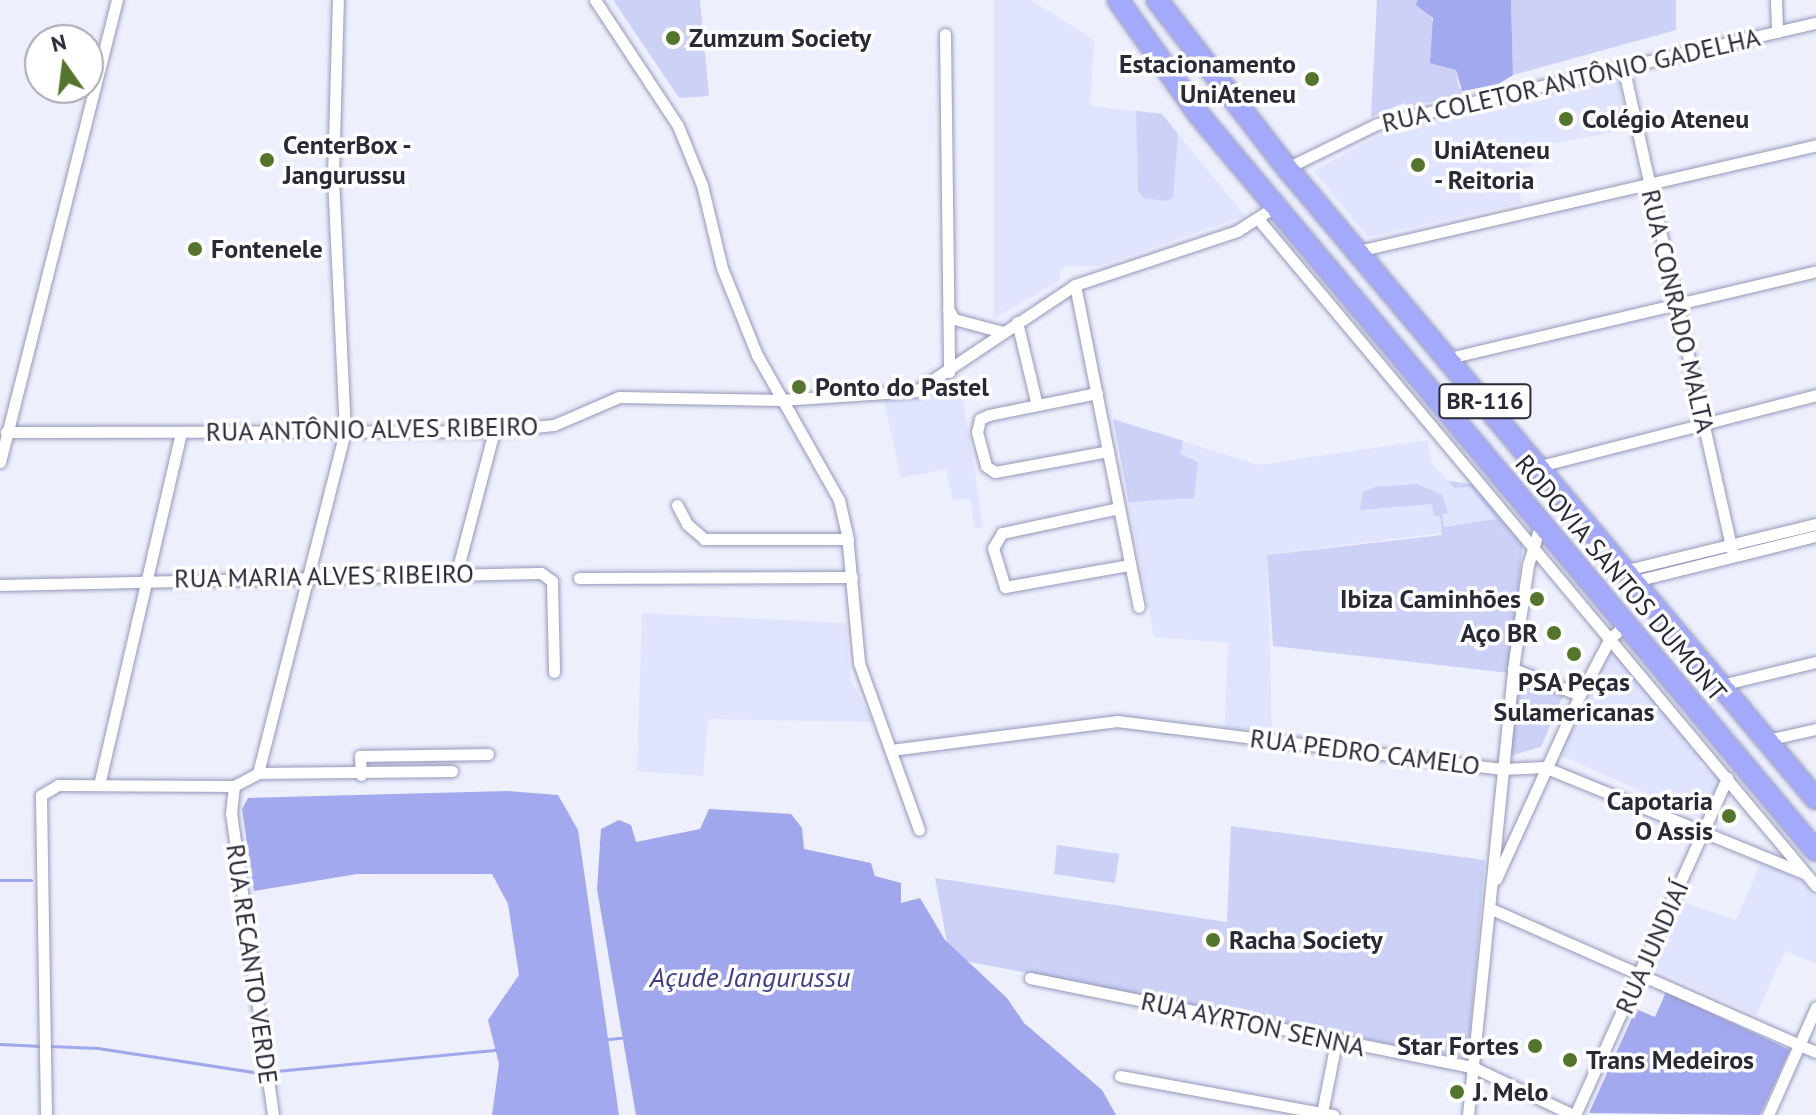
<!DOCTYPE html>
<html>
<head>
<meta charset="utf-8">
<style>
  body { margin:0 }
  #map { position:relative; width:1816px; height:1115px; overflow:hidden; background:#edeffd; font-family:"PT Sans",sans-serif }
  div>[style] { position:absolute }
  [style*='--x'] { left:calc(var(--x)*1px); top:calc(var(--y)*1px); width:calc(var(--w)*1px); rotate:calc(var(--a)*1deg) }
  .built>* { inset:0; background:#e0e4fe }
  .green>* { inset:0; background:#cdd1f6 }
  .forest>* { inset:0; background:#a3a9ee }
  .water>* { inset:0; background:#a1a7ec }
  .stream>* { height:3px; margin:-1.5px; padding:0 1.5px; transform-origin:1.5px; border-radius:1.5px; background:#a1a7ec }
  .roads { filter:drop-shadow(0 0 2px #9498b9) drop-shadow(0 0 2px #9498b9) }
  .street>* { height:11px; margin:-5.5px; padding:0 5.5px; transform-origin:5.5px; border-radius:5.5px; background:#fff }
  .highway>* { height:20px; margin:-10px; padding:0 10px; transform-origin:10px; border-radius:10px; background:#a4aafb }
  .dots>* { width:22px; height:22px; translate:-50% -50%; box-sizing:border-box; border:4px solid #fff; border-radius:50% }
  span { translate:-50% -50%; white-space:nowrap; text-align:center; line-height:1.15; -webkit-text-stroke:7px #fff; paint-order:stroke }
  .shield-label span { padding:2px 6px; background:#fff; border:2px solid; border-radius:6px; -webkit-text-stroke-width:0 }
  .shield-label { font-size:24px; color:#292a37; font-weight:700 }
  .poi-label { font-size:26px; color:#292a37; font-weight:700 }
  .left { translate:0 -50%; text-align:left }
  .right { translate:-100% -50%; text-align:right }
  .street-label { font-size:26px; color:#292a37 }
  .water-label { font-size:28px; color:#3f3d8e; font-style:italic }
  .north { position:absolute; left:24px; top:24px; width:80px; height:80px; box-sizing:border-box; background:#fff; border:2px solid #a9aaaf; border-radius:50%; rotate:346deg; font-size:22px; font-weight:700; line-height:32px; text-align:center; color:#292a37 }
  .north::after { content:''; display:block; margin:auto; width:28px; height:36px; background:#54752c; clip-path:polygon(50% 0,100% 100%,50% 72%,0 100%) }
</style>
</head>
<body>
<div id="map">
  <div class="built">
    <div style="clip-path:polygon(994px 0,1031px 0,1094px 40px,1090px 106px,1162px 114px,1245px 216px,1100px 266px,1066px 266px,1060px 270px,1060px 280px,994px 319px)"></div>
    <div style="clip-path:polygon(1618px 78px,1629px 129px,1529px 148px,1533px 166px,1515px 170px,1522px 203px,1368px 237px,1314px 171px,1378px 136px)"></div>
    <div style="clip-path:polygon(959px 379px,975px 471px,983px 528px,975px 528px,970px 498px,953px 501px,946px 469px,901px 478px,884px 400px,925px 398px)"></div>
    <div style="clip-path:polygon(1113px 419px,1258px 465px,1428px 440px,1431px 462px,1454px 488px,1469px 487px,1503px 525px,1267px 555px,1272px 732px,1225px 727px,1228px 643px,1154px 637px)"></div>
    <div style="clip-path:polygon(642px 613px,846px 623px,850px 679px,874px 722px,708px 719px,703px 776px,637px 771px)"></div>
    <div style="clip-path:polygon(1612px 649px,1692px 745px,1690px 750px,1702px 755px,1699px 765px,1720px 778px,1702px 819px,1558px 754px)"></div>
    <div style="clip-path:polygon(1761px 862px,1803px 881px,1816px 896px,1816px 964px,1785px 951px,1756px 1015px,1654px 969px,1685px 903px,1736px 920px)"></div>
  </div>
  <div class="green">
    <div style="clip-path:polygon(613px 0,700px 0,709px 96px,679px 98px)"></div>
    <div style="clip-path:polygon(1377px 0,1417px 0,1416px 5px,1430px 14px,1447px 66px,1456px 70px,1459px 88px,1467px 93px,1409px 107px,1404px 103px,1371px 117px)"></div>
    <div style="clip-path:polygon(1511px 0,1676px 0,1676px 30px,1513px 75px)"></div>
    <div style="clip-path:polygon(1136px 111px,1162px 114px,1178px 134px,1173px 198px,1166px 201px,1143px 198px,1138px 190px)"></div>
    <div style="clip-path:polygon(1113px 419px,1183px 441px,1180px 454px,1198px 462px,1194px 498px,1129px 502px)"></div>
    <div style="clip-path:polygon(1448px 481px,1472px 484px,1523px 544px,1509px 673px,1273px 646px,1267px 555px,1442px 535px,1440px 516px,1434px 516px,1432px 504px,1360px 510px,1363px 492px,1375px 487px,1417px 484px,1442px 495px,1448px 513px,1442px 514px,1444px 527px,1496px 519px,1470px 487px,1454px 488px)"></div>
    <div style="clip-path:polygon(1517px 678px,1563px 696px,1541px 747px,1509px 756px)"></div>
    <div style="clip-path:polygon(1231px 826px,1485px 860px,1468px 1059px,950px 958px,935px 878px,1227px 922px)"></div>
    <div style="clip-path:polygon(1057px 845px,1119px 854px,1115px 883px,1054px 874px)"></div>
  </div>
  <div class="forest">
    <div style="clip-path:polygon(1417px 0,1511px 0,1513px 75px,1497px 85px,1462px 91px,1456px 70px,1430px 63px,1433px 18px,1416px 5px)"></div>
    <div style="clip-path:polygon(508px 791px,558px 795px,578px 830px,619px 1115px,492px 1115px,499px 1064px,488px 1020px,519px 975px,508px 904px,492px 874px,357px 874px,254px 891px,242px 809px,248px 798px)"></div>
    <div style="clip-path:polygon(1666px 992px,1790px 1050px,1760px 1115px,1589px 1113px,1636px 1009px,1655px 1017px)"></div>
  </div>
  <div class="water">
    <div style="clip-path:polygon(709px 809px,791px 814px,802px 828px,804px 849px,871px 863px,875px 876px,901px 883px,901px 903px,920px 898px,945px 940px,1007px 998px,1024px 1023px,1102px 1090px,1116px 1115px,636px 1115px,597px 889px,601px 829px,619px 820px,631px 825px,636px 842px,700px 829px)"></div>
  </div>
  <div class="stream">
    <div style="--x:0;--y:880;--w:31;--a:0"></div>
    <div style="--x:0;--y:1044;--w:41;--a:2.8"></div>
    <div style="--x:49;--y:1046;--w:49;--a:2.3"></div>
    <div style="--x:98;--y:1048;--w:163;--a:8.8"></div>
    <div style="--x:276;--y:1071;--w:347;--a:-5.5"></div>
  </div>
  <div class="roads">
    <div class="street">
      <div style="--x:595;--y:0;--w:151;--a:56.6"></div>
      <div style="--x:678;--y:126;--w:64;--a:67.9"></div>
      <div style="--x:702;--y:185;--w:85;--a:76.5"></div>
      <div style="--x:722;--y:268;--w:94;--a:68.1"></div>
      <div style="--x:757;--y:355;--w:167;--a:60.5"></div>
      <div style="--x:839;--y:500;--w:36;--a:77"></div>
      <div style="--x:847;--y:535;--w:129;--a:84.6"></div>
      <div style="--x:859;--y:663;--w:177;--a:70.2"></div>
      <div style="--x:1776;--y:0;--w:32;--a:88"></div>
      <div style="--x:945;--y:34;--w:338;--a:89.3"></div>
      <div style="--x:1623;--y:66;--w:501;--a:77.32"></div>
      <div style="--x:1287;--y:168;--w:100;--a:-26.1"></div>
      <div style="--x:1377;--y:124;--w:450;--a:-13"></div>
      <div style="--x:1259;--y:220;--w:868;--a:50.09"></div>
      <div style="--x:1358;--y:251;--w:470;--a:-13"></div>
      <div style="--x:1075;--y:285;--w:328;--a:78.8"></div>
      <div style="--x:948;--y:309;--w:12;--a:59"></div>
      <div style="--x:954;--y:319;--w:51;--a:14.9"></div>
      <div style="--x:1017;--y:322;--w:85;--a:76.5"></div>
      <div style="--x:1449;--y:358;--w:377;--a:-13.3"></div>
      <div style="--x:1097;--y:393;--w:110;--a:168.5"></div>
      <div style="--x:989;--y:415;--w:10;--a:156"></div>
      <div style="--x:980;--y:419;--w:13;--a:103"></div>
      <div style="--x:977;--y:432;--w:35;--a:75"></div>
      <div style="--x:986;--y:466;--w:11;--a:34"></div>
      <div style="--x:995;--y:472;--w:115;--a:-10.5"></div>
      <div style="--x:6;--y:432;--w:488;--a:-0.1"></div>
      <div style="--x:494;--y:431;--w:60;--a:-5.7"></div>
      <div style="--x:554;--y:425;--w:71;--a:-23.3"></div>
      <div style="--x:619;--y:397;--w:161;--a:1.1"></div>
      <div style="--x:780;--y:400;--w:136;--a:-3.8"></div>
      <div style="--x:916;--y:391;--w:191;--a:-33.7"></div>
      <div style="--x:1075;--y:285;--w:171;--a:-18.4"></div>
      <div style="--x:1237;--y:231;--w:46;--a:-32.7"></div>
      <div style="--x:0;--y:462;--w:477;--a:-75.8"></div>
      <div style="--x:1540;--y:466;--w:285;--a:-14.4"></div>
      <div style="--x:677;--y:505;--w:21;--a:62"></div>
      <div style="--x:687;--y:524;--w:23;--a:41"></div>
      <div style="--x:704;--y:539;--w:144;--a:0"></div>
      <div style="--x:1119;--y:508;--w:120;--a:167.9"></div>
      <div style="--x:1002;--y:533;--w:17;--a:121"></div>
      <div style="--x:993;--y:548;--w:41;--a:72.9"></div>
      <div style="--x:1005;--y:587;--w:125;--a:-10.1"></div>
      <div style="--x:1627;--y:570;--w:195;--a:-13.7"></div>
      <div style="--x:456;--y:575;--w:149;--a:-75.2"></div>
      <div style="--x:579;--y:578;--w:273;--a:-0.2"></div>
      <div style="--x:1635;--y:581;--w:187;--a:-14"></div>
      <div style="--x:0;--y:585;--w:541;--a:-1.27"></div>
      <div style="--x:541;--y:573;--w:14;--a:36"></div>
      <div style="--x:552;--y:581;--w:91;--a:88.7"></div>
      <div style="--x:1513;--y:669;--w:72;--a:21.2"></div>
      <div style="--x:1721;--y:685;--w:98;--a:-13.6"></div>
      <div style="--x:1767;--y:740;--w:50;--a:-12.7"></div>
      <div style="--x:891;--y:750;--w:228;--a:-7.3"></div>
      <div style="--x:1117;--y:721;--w:390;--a:7.1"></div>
      <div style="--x:1504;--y:769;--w:40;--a:-2.9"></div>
      <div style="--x:1544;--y:767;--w:281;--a:22.2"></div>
      <div style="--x:258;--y:773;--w:352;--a:-75.7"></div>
      <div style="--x:345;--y:432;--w:256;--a:-92.7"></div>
      <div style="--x:333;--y:176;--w:176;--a:-88.4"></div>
      <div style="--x:361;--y:775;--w:19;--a:-93"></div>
      <div style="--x:360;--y:756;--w:128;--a:-0.9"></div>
      <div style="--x:99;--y:785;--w:361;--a:-76.9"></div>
      <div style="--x:1496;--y:879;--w:202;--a:-65.5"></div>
      <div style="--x:1580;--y:695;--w:64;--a:-62.2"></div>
      <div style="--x:1610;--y:638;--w:21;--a:-39"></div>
      <div style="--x:1489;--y:908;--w:357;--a:23.8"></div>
      <div style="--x:1030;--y:978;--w:454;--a:11.4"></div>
      <div style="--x:1475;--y:1068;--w:109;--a:25.6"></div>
      <div style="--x:1120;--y:1076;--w:217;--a:10.4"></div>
      <div style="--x:1322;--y:1113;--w:72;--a:-78.8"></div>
      <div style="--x:46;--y:1115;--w:320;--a:-90.9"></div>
      <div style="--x:41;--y:795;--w:20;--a:-30"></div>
      <div style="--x:58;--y:785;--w:176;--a:0.3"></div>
      <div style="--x:273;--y:1115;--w:304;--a:-97.9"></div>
      <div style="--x:231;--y:814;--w:28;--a:-84"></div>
      <div style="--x:234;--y:786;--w:27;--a:-28"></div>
      <div style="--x:258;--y:773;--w:194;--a:-0.6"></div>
      <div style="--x:1468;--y:1115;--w:448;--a:-84.2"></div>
      <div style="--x:1513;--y:669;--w:105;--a:-81.8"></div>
      <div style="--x:1528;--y:565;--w:44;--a:-72.8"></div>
      <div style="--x:1575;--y:1115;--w:370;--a:-65.7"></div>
      <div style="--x:1768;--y:1115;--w:118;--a:-66"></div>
    </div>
    <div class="highway">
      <div style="--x:1118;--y:0;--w:141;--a:54.8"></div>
      <div style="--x:1199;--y:115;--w:960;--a:50.03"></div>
      <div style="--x:1157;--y:0;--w:212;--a:52.3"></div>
      <div style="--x:1287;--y:168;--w:823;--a:50.03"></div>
    </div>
  </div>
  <div class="dots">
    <div style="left:673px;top:38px;background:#54752c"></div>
    <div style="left:1312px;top:79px;background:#54752c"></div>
    <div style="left:1566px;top:119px;background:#54752c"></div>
    <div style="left:267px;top:160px;background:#54752c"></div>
    <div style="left:1418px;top:165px;background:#54752c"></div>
    <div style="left:195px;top:249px;background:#54752c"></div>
    <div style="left:799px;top:387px;background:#54752c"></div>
    <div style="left:1537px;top:599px;background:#54752c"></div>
    <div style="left:1554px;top:633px;background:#54752c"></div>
    <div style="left:1574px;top:654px;background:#54752c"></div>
    <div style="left:1729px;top:816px;background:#54752c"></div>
    <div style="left:1213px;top:940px;background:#54752c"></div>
    <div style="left:1535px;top:1046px;background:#54752c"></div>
    <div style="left:1570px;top:1060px;background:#54752c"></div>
    <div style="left:1457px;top:1092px;background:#54752c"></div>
  </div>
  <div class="shield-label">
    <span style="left:1485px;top:401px">BR-116</span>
  </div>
  <div class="poi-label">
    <span class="left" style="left:689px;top:38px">Zumzum Society</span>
    <span class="right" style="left:1296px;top:79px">Estacionamento<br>UniAteneu</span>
    <span class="left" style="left:1582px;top:119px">Colégio Ateneu</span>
    <span class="left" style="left:283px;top:160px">CenterBox -<br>Jangurussu</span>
    <span class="left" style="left:1434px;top:165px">UniAteneu<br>- Reitoria</span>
    <span class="left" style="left:211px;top:249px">Fontenele</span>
    <span class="left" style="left:815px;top:387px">Ponto do Pastel</span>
    <span class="right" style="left:1521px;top:599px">Ibiza Caminhões</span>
    <span class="right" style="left:1538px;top:633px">Aço BR</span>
    <span style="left:1574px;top:697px">PSA Peças<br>Sulamericanas</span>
    <span class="right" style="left:1713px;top:816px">Capotaria<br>O Assis</span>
    <span class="left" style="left:1229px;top:940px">Racha Society</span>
    <span class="right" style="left:1519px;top:1046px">Star Fortes</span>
    <span class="left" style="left:1586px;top:1060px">Trans Medeiros</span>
    <span class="left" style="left:1473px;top:1092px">J. Melo</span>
  </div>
  <div class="street-label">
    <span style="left:1571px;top:80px;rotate:-13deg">RUA COLETOR ANTÔNIO GADELHA</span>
    <span style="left:1678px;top:311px;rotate:77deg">RUA CONRADO MALTA</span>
    <span style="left:372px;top:429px;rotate:-1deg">RUA ANTÔNIO ALVES RIBEIRO</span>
    <span style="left:324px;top:576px;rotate:-1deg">RUA MARIA ALVES RIBEIRO</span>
    <span style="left:1621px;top:578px;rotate:50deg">RODOVIA SANTOS DUMONT</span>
    <span style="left:1365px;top:752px;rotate:7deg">RUA PEDRO CAMELO</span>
    <span style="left:1652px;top:947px;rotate:-66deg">RUA JUNDIAÍ</span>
    <span style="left:252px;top:964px;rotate:82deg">RUA RECANTO VERDE</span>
    <span style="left:1253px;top:1024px;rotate:12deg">RUA AYRTON SENNA</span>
  </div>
  <div class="water-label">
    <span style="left:750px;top:977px">Açude Jangurussu</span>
  </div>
  <div class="north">N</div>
</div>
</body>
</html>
